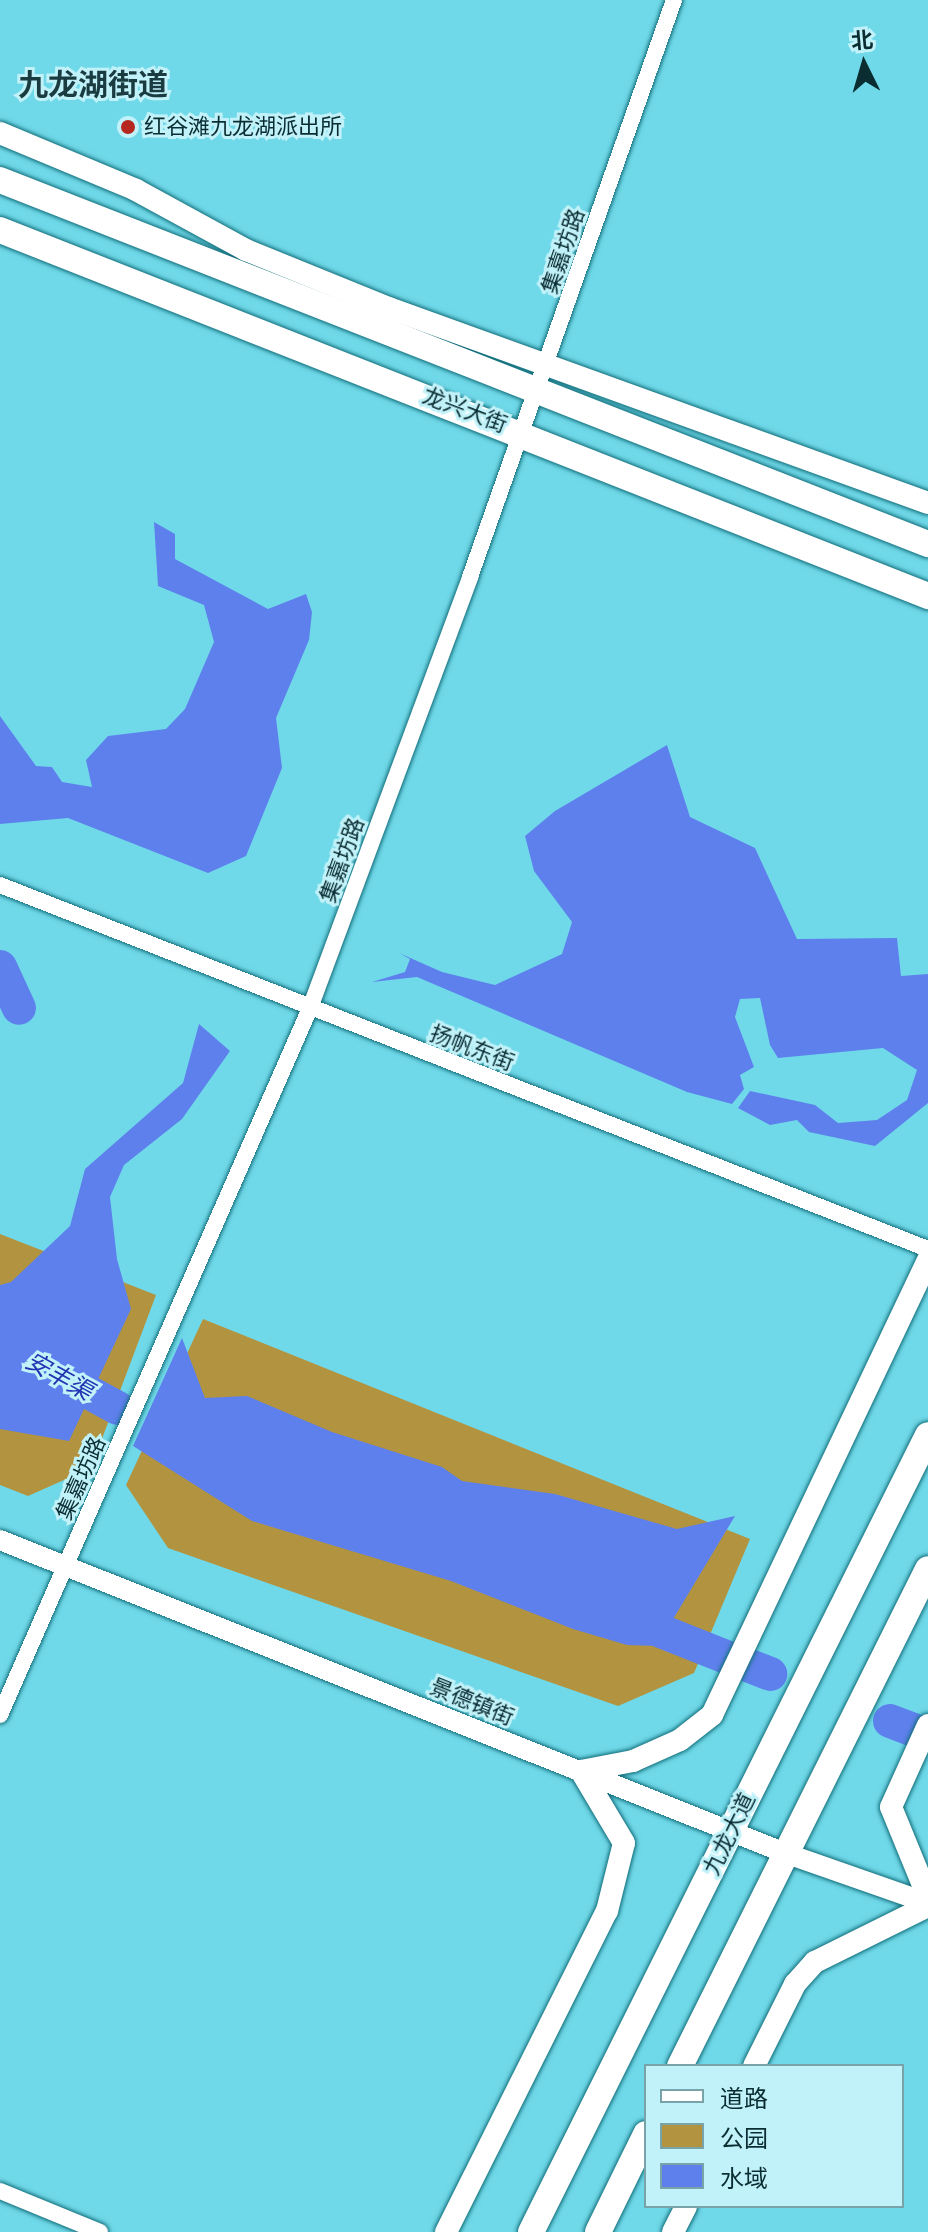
<!DOCTYPE html>
<html>
<head>
<meta charset="utf-8">
<style>
  body { margin:0 }
  #map { position:relative; width:928px; height:2232px; overflow:hidden; background:#70d9e9; font-family:"PT Sans Narrow","Noto Sans SC",sans-serif }
  div>[style] { position:absolute }
  [style*='--x'] { left:calc(var(--x)*1px); top:calc(var(--y)*1px); width:calc(var(--w)*1px); rotate:calc(var(--a)*1deg) }
  .green>* { inset:0; background:#b29340 }
  .water>* { inset:0; background:#5e80ec }
  .river>* { height:34px; margin:-17px; padding:0 17px; transform-origin:17px; border-radius:17px; background:#5e80ec }
  .roads { filter:drop-shadow(0 0 2px #126d79) drop-shadow(0 0 2px #126d79) }
  .minor>* { height:16px; margin:-8px; padding:0 8px; transform-origin:8px; border-radius:8px; background:#fff }
  .tertiary>* { height:20px; margin:-10px; padding:0 10px; transform-origin:10px; border-radius:10px; background:#fff }
  .secondary>* { height:22px; margin:-11px; padding:0 11px; transform-origin:11px; border-radius:11px; background:#fff }
  .primary>* { height:26px; margin:-13px; padding:0 13px; transform-origin:13px; border-radius:13px; background:#fff }
  .dots>* { width:22px; height:22px; translate:-50% -50%; box-sizing:border-box; border:4px solid #c2f2f9; border-radius:50% }
  span { translate:-50% -50%; white-space:nowrap; text-align:center; line-height:1.15; -webkit-text-stroke:6px #c2f2f9; paint-order:stroke }
  .poi-label { font-size:22px; color:#0a2d32 }
  .left { translate:0 -50%; text-align:left }
  .street-label { font-size:22px; color:#0a2d32 }
  .water-label { font-size:24px; color:#2234b2; font-style:italic }
  .district-label { font-size:30px; color:#1a3b40; font-weight:700 }
  .legend { position:absolute; left:644px; top:2064px; width:260px; height:144px; box-sizing:border-box; background:#c2f2f9; border:2px solid #78a3a9; margin:0; padding:10px 14px; list-style:none; font-size:24px; color:#0a2d32 }
  .legend li { display:flex; align-items:center; gap:16px; height:40px }
  .legend b { width:40px; border:2px solid #78a3a9 }
  .north { position:absolute; left:824px; top:24px; width:80px; height:80px; -webkit-text-stroke:6px #c2f2f9; paint-order:stroke; rotate:355deg; font-size:22px; font-weight:700; line-height:32px; text-align:center; color:#0a2d32 }
  .north::after { content:''; display:block; margin:auto; width:28px; height:36px; background:#0a2d32; clip-path:polygon(50% 0,100% 100%,50% 72%,0 100%) }
</style>
</head>
<body>
<div id="map">
  <div class="green">
    <div style="clip-path:polygon(0 1234px,156px 1295px,91px 1468px,28px 1496px,0 1485px)"></div>
    <div style="clip-path:polygon(203px 1319px,750px 1539px,694px 1673px,618px 1706px,168px 1548px,126px 1485px)"></div>
  </div>
  <div class="water">
    <div style="clip-path:polygon(154px 522px,175px 534px,175px 559px,268px 609px,306px 594px,312px 612px,309px 640px,276px 718px,282px 768px,246px 856px,208px 873px,68px 818px,0 824px,0 716px,36px 766px,52px 767px,62px 782px,92px 787px,86px 760px,108px 736px,166px 729px,185px 709px,214px 642px,204px 605px,158px 586px)"></div>
    <div style="clip-path:polygon(667px 745px,690px 817px,755px 848px,797px 939px,897px 938px,901px 976px,928px 974px,928px 1103px,875px 1146px,809px 1132px,797px 1120px,770px 1125px,738px 1108px,750px 1091px,815px 1105px,838px 1123px,877px 1120px,907px 1100px,917px 1070px,883px 1048px,778px 1058px,770px 1045px,760px 998px,740px 999px,735px 1017px,754px 1067px,740px 1075px,744px 1089px,732px 1104px,687px 1092px,417px 977px,372px 982px,405px 972px,410px 959px,399px 953px,442px 972px,495px 985px,562px 954px,572px 922px,534px 871px,525px 836px,555px 811px)"></div>
    <div style="clip-path:polygon(199px 1024px,230px 1051px,182px 1119px,124px 1165px,110px 1197px,117px 1259px,131px 1309px,69px 1441px,0 1429px,0 1285px,11px 1282px,70px 1226px,85px 1169px,183px 1083px)"></div>
    <div style="clip-path:polygon(182px 1338px,205px 1398px,247px 1396px,332px 1432px,442px 1467px,462px 1481px,555px 1494px,677px 1529px,735px 1516px,657px 1646px,627px 1645px,573px 1629px,451px 1581px,252px 1521px,133px 1446px)"></div>
  </div>
  <div class="river">
    <div style="--x:0;--y:967;--w:45;--a:65.1"></div>
    <div style="--x:0;--y:1344;--w:134;--a:28.5"></div>
    <div style="--x:623;--y:1616;--w:111;--a:21.7"></div>
    <div style="--x:747;--y:1665;--w:25;--a:21"></div>
    <div style="--x:890;--y:1721;--w:25;--a:21"></div>
  </div>
  <div class="roads">
    <div class="minor">
      <div style="--x:0;--y:885;--w:997;--a:21.42"></div>
      <div style="--x:0;--y:1715;--w:772;--a:-66.32"></div>
      <div style="--x:310;--y:1008;--w:460;--a:-69.6"></div>
      <div style="--x:470;--y:577;--w:612;--a:-70.53"></div>
      <div style="--x:0;--y:2191;--w:108;--a:22.3"></div>
    </div>
    <div class="tertiary">
      <div style="--x:0;--y:1540;--w:845;--a:21.74"></div>
      <div style="--x:785;--y:1853;--w:151;--a:19.3"></div>
    </div>
    <div class="secondary">
      <div style="--x:0;--y:133;--w:147;--a:22.7"></div>
      <div style="--x:136;--y:190;--w:125;--a:28.6"></div>
      <div style="--x:246;--y:250;--w:154;--a:22.1"></div>
      <div style="--x:389;--y:308;--w:573;--a:19.89"></div>
      <div style="--x:928;--y:1725;--w:90;--a:114.3"></div>
      <div style="--x:891;--y:1807;--w:97;--a:67.7"></div>
      <div style="--x:754;--y:2066;--w:92;--a:-63.4"></div>
      <div style="--x:795;--y:1984;--w:30;--a:-48"></div>
      <div style="--x:815;--y:1962;--w:126;--a:-26.4"></div>
      <div style="--x:446;--y:2232;--w:359;--a:-63.4"></div>
      <div style="--x:607;--y:1911;--w:70;--a:-76"></div>
      <div style="--x:624;--y:1843;--w:84;--a:-120.8"></div>
      <div style="--x:581;--y:1771;--w:53;--a:-10.9"></div>
      <div style="--x:633;--y:1761;--w:51;--a:-24.1"></div>
      <div style="--x:680;--y:1740;--w:41;--a:-38"></div>
      <div style="--x:712;--y:1715;--w:504;--a:-64.61"></div>
      <div style="--x:673;--y:2232;--w:29;--a:-63"></div>
    </div>
    <div class="primary">
      <div style="--x:0;--y:180;--w:997;--a:21.42"></div>
      <div style="--x:0;--y:230;--w:998;--a:21.52"></div>
      <div style="--x:680;--y:2066;--w:555;--a:-63.48"></div>
      <div style="--x:531;--y:2232;--w:890;--a:-63.52"></div>
      <div style="--x:598;--y:2232;--w:109;--a:-63.9"></div>
    </div>
  </div>
  <div class="dots">
    <div style="left:128px;top:127px;background:#b5271f"></div>
  </div>
  <div class="poi-label">
    <span class="left" style="left:144px;top:127px">红谷滩九龙湖派出所</span>
  </div>
  <div class="street-label">
    <span style="left:563px;top:251px;rotate:-71deg">集嘉坊路</span>
    <span style="left:465px;top:410px;rotate:21deg">龙兴大街</span>
    <span style="left:342px;top:860px;rotate:-70deg">集嘉坊路</span>
    <span style="left:472px;top:1048px;rotate:21deg">扬帆东街</span>
    <span style="left:81px;top:1478px;rotate:-66deg">集嘉坊路</span>
    <span style="left:472px;top:1702px;rotate:22deg">景德镇街</span>
    <span style="left:729px;top:1834px;rotate:-64deg">九龙大道</span>
  </div>
  <div class="water-label">
    <span style="left:59px;top:1376px;rotate:29deg">安丰渠</span>
  </div>
  <div class="district-label">
    <span style="left:93px;top:84px">九龙湖街道</span>
  </div>
  <ul class="legend">
  <li><b style="height:10px;background:#fff"></b>道路</li>
  <li><b style="height:22px;background:#b29340"></b>公园</li>
  <li><b style="height:22px;background:#5e80ec"></b>水域</li>
  </ul>
  <div class="north">北</div>
</div>
</body>
</html>
